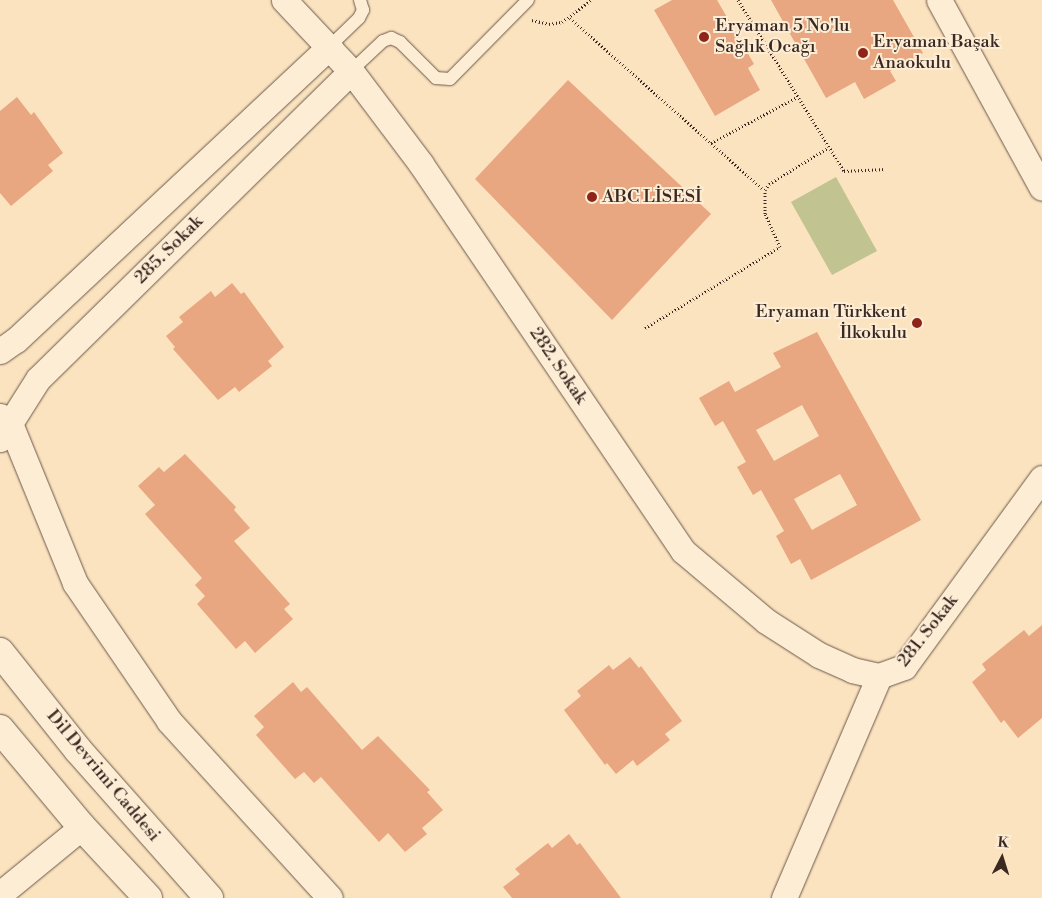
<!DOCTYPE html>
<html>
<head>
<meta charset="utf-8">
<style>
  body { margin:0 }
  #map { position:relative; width:1042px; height:898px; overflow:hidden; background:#fce3bf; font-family:"Libre Bodoni",serif }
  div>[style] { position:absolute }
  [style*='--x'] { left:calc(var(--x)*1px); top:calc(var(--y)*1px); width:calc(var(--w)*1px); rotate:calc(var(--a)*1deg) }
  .green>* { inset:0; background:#c1c390 }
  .building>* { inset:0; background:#e8a681 }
  .path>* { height:3px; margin-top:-1.5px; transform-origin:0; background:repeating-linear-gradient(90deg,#3a2923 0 1px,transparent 0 3.5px) }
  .roads { filter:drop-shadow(0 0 1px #6a584a) drop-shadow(0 0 1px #6a584a) }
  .lane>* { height:12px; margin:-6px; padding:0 6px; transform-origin:6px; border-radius:6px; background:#fdedd5 }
  .street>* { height:25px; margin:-12.5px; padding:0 12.5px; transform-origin:12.5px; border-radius:12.5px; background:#fdedd5 }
  .secondary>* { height:28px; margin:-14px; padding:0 14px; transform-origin:14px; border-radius:14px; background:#fdedd5 }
  .dots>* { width:14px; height:14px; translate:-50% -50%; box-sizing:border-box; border:2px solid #fdedd5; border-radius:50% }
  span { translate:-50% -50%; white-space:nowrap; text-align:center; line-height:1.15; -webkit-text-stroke:4px #fdedd5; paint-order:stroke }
  .poi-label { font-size:18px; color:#3a2923 }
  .left { translate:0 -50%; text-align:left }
  .right { translate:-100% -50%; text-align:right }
  .street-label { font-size:18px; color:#3a2923 }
  .north { position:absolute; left:977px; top:833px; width:50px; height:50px; -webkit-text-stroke:4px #fdedd5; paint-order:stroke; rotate:5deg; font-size:14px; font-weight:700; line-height:20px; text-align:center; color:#3a2923 }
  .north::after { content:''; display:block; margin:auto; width:18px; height:22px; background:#3a2923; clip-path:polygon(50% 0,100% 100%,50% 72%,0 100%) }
</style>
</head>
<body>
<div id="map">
  <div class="green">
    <div style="clip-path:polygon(836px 177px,877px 251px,832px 275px,791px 202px)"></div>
  </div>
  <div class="building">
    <div style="clip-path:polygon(672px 0,717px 0,754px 64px,748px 68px,760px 90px,715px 116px,654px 10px)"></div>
    <div style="clip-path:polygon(771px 0,893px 0,923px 53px,890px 71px,896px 81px,864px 99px,855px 82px,826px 98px)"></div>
    <div style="clip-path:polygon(568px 80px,711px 214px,612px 320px,475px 179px)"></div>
    <div style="clip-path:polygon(17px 97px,31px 115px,34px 112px,63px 153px,48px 165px,53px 171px,11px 206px,0 193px,0 111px)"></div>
    <div style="clip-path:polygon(232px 283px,241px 294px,244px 292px,284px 347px,268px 361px,272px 366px,239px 392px,235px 387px,218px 400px,173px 349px,175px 347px,166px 336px,183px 322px,179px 317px,211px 291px,215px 297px)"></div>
    <div style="clip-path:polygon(evenodd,817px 332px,921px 520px,811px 580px,800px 559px,791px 564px,776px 536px,784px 531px,761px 490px,753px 495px,737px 467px,746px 462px,723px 421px,715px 426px,699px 398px,729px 381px,735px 392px,781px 367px,773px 353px,817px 332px,802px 405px,819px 436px,774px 461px,756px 430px,802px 405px,817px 332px,840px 474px,857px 505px,812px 530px,794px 499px,840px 474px)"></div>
    <div style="clip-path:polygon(185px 454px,236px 507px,234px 510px,250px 528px,234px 541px,290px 604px,284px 609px,293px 619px,255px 653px,245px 641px,236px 649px,197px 604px,205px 596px,195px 585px,202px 578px,145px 514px,155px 505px,138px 486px,159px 467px,164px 472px)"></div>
    <div style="clip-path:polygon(1042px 625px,1042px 718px,1018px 738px,1004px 720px,1001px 723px,972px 682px,986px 670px,982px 664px,1024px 630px,1029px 636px)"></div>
    <div style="clip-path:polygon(630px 657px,639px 668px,641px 666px,682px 721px,665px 734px,670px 740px,637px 766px,633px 760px,616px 774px,607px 763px,605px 765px,564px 710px,581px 696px,577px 691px,609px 665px,613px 670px)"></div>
    <div style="clip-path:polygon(293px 682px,301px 692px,307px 687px,362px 750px,378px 736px,430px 790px,427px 792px,443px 810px,422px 828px,427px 834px,405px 852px,388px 833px,379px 842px,321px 777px,314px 783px,304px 772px,295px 779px,256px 735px,264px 727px,254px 716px)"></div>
    <div style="clip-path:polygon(569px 834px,577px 845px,580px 843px,621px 898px,512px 898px,503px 887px,520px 874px,515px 869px,548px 843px,552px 848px)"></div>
  </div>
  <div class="path">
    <div style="--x:738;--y:0;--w:201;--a:58.2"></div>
    <div style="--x:844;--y:171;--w:42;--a:-2.7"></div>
    <div style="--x:570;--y:18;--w:259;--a:41.6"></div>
    <div style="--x:532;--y:20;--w:17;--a:13"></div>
    <div style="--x:549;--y:24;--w:13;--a:-9"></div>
    <div style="--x:562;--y:22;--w:36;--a:-37"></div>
    <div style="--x:711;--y:143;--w:98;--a:-28.1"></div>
    <div style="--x:645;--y:328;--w:157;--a:-31"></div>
    <div style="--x:780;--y:247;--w:36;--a:-114"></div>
    <div style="--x:765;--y:214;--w:24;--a:-90"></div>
    <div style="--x:765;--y:190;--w:7;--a:-56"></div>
    <div style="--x:769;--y:184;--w:69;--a:-31.4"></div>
  </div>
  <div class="roads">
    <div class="lane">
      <div style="--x:330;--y:46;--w:40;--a:-44"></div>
      <div style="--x:359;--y:18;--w:9;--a:-63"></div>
      <div style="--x:363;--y:10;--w:10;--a:-107"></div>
      <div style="--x:351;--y:71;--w:44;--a:-43.2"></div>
      <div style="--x:383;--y:41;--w:9;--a:-21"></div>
      <div style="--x:391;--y:38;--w:10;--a:24"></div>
      <div style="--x:400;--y:42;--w:51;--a:45"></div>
      <div style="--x:436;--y:78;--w:14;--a:4"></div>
      <div style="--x:450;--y:79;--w:111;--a:-45.4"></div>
    </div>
    <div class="street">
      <div style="--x:284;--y:0;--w:98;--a:46.7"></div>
      <div style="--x:351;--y:71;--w:116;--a:53"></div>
      <div style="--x:421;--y:164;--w:467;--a:55.9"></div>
      <div style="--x:683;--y:551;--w:109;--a:40.1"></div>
      <div style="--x:766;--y:621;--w:63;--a:32.7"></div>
      <div style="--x:819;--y:655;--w:36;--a:24"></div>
      <div style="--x:852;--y:670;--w:28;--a:13"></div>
      <div style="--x:939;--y:0;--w:214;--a:61.3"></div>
      <div style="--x:0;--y:351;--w:19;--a:-35"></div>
      <div style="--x:16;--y:340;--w:430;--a:-43.1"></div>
      <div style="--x:0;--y:416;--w:15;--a:42"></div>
      <div style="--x:11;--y:426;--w:170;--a:67.8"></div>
      <div style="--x:75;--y:583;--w:167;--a:55.7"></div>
      <div style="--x:169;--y:721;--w:239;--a:47.7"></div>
      <div style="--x:0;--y:439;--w:71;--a:-57.7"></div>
      <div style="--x:38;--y:379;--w:439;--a:-44.5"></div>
      <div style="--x:0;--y:894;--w:106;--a:-39.3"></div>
      <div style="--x:784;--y:898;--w:241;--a:-66.8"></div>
      <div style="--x:879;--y:676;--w:27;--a:-20"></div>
      <div style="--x:904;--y:667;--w:234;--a:-53.9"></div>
    </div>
    <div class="secondary">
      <div style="--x:0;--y:652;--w:125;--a:51.5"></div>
      <div style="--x:78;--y:750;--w:198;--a:48.5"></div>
      <div style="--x:0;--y:729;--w:128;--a:50.1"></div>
      <div style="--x:82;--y:827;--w:97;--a:47.1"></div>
    </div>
  </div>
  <div class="dots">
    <div style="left:704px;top:37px;background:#8f2418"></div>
    <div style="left:863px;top:53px;background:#8f2418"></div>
    <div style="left:592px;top:197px;background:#8f2418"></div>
    <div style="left:917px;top:323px;background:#8f2418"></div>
  </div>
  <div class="poi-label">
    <span class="left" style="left:715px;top:37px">Eryaman 5 No'lu<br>Sağlık Ocağı</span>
    <span class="left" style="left:873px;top:53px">Eryaman Başak<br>Anaokulu</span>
    <span class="left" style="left:602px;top:197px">ABC LİSESİ</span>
    <span class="right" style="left:907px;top:323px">Eryaman Türkkent<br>İlkokulu</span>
  </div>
  <div class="street-label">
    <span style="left:169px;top:250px;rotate:-45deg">285. Sokak</span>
    <span style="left:558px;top:366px;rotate:56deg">282. Sokak</span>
    <span style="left:928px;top:631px;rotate:-52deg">281. Sokak</span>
    <span style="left:103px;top:776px;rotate:50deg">Dil Devrimi Caddesi</span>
  </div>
  <div class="north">K</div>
</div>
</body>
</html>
